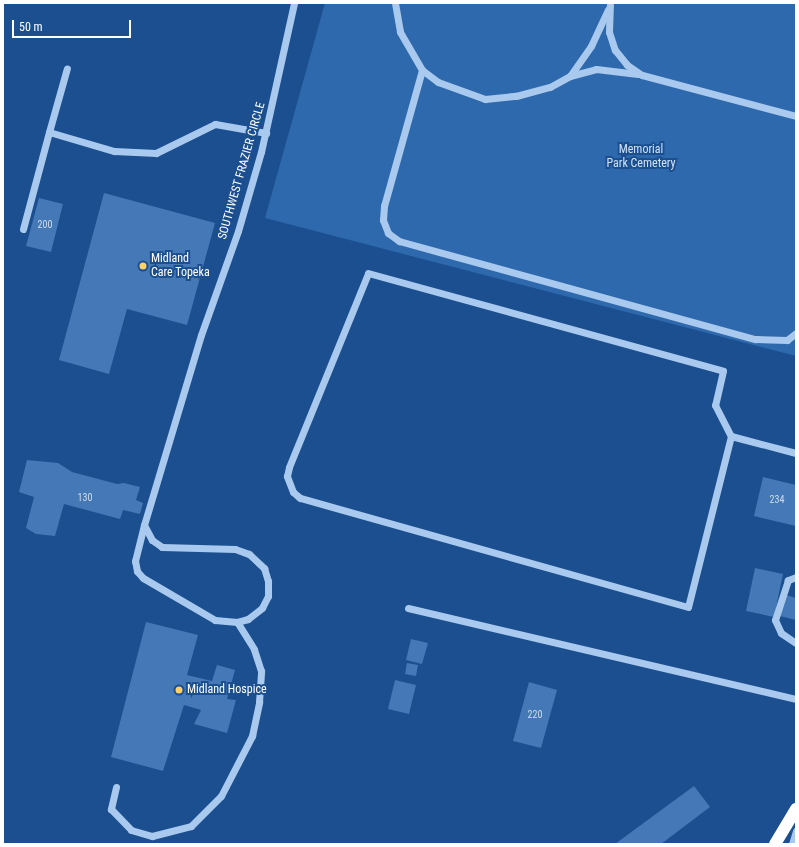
<!DOCTYPE html>
<html>
<head>
<meta charset="utf-8">
<style>
  body { margin:0 }
  #map { position:relative; width:799px; height:847px; overflow:hidden; background:#1b4f8f; font-family:"Roboto Condensed",sans-serif }
  div>[style] { position:absolute }
  [style*='--x'] { left:calc(var(--x)*1px); top:calc(var(--y)*1px); width:calc(var(--w)*1px); rotate:calc(var(--a)*1deg) }
  .green>* { inset:0; background:#2e69ad }
  .building>* { inset:0; background:#4478b7 }
  .minor>* { height:7px; margin:-3.5px; padding:0 3.5px; transform-origin:3.5px; border-radius:3.5px; background:#a9c9ee }
  .highway>* { height:12px; margin:-6px; padding:0 6px; transform-origin:6px; border-radius:6px; background:#fff }
  .dots>* { width:11px; height:11px; translate:-50% -50%; box-sizing:border-box; border:2px solid #1b4f8f; border-radius:50% }
  span { translate:-50% -50%; white-space:nowrap; text-align:center; line-height:1.15; -webkit-text-stroke:4px #1b4f8f; paint-order:stroke }
  .number-label { font-size:10px; color:#d0dded }
  .number-label span { -webkit-text-stroke-width:0 }
  .park-label { font-size:12px; color:#cfe3fa }
  .street-label { font-size:12px; color:#fff }
  .poi-label { font-size:12px; color:#fff }
  .left { translate:0 -50%; text-align:left }
  .frame { position:absolute; inset:0; border:4px solid #fff; pointer-events:none }
  .scale { position:absolute; left:12px; top:20px; width:119px; height:18px; box-sizing:border-box; border:2px solid #fff; border-top:0; padding-left:5px; font-size:12px; line-height:14px; white-space:nowrap; color:#fff; -webkit-text-stroke:3px #1b4f8f; paint-order:stroke }
</style>
</head>
<body>
<div id="map">
  <div class="green">
    <div style="clip-path:polygon(325px 3px,796px 3px,796px 356px,265px 218px)"></div>
  </div>
  <div class="building">
    <div style="clip-path:polygon(104px 193px,215px 223px,187px 325px,127px 309px,109px 374px,59px 360px)"></div>
    <div style="clip-path:polygon(39px 198px,63px 204px,51px 252px,26px 246px)"></div>
    <div style="clip-path:polygon(27px 460px,58px 463px,72px 472px,117px 484px,124px 483px,140px 487px,136px 500px,143px 503px,140px 514px,123px 510px,120px 519px,64px 504px,55px 536px,36px 534px,26px 528px,34px 497px,19px 492px)"></div>
    <div style="clip-path:polygon(763px 477px,796px 485px,796px 526px,754px 516px)"></div>
    <div style="clip-path:polygon(755px 568px,783px 574px,774px 617px,746px 611px)"></div>
    <div style="clip-path:polygon(786px 595px,796px 598px,796px 620px,780px 616px)"></div>
    <div style="clip-path:polygon(146px 622px,198px 635px,187px 675px,212px 681px,217px 665px,235px 670px,227px 699px,236px 700px,227px 733px,194px 724px,201px 710px,184px 705px,163px 771px,111px 757px)"></div>
    <div style="clip-path:polygon(411px 639px,428px 643px,422px 664px,406px 660px)"></div>
    <div style="clip-path:polygon(407px 663px,418px 665px,416px 676px,405px 674px)"></div>
    <div style="clip-path:polygon(395px 680px,416px 685px,409px 714px,388px 709px)"></div>
    <div style="clip-path:polygon(529px 682px,557px 690px,541px 748px,513px 741px)"></div>
    <div style="clip-path:polygon(694px 786px,710px 807px,661px 844px,615px 844px)"></div>
  </div>
  <div class="minor">
    <div style="--x:395;--y:3;--w:29;--a:80"></div>
    <div style="--x:400;--y:32;--w:44;--a:59.9"></div>
    <div style="--x:422;--y:70;--w:20;--a:37"></div>
    <div style="--x:438;--y:82;--w:50;--a:19.9"></div>
    <div style="--x:485;--y:99;--w:31;--a:-6"></div>
    <div style="--x:516;--y:96;--w:35;--a:-15"></div>
    <div style="--x:550;--y:87;--w:23;--a:-29"></div>
    <div style="--x:570;--y:76;--w:37;--a:-55"></div>
    <div style="--x:591;--y:46;--w:40;--a:-65"></div>
    <div style="--x:610;--y:3;--w:29;--a:92"></div>
    <div style="--x:609;--y:32;--w:19;--a:72"></div>
    <div style="--x:615;--y:50;--w:19;--a:51"></div>
    <div style="--x:627;--y:65;--w:18;--a:34"></div>
    <div style="--x:642;--y:75;--w:159;--a:14.9"></div>
    <div style="--x:422;--y:70;--w:141;--a:105.6"></div>
    <div style="--x:384;--y:206;--w:14;--a:94"></div>
    <div style="--x:383;--y:220;--w:14;--a:69"></div>
    <div style="--x:388;--y:233;--w:14;--a:36"></div>
    <div style="--x:399;--y:241;--w:370;--a:15.4"></div>
    <div style="--x:756;--y:339;--w:31;--a:2"></div>
    <div style="--x:787;--y:340;--w:11;--a:-38"></div>
    <div style="--x:570;--y:76;--w:27;--a:-15"></div>
    <div style="--x:596;--y:69;--w:42;--a:6.8"></div>
    <div style="--x:49;--y:132;--w:66;--a:-74.3"></div>
    <div style="--x:23;--y:229;--w:100;--a:-75"></div>
    <div style="--x:49;--y:132;--w:68;--a:16.3"></div>
    <div style="--x:114;--y:151;--w:42;--a:2.7"></div>
    <div style="--x:156;--y:153;--w:66;--a:-26.2"></div>
    <div style="--x:215;--y:124;--w:52;--a:10"></div>
    <div style="--x:368;--y:273;--w:368;--a:15.4"></div>
    <div style="--x:723;--y:371;--w:35;--a:103"></div>
    <div style="--x:715;--y:405;--w:35;--a:63"></div>
    <div style="--x:731;--y:436;--w:176;--a:104.1"></div>
    <div style="--x:688;--y:607;--w:403;--a:-164.3"></div>
    <div style="--x:300;--y:498;--w:9;--a:-139"></div>
    <div style="--x:293;--y:492;--w:17;--a:-111"></div>
    <div style="--x:287;--y:476;--w:9;--a:-77"></div>
    <div style="--x:289;--y:467;--w:209;--a:-67.8"></div>
    <div style="--x:731;--y:436;--w:67;--a:14.7"></div>
    <div style="--x:144;--y:525;--w:198;--a:-73.3"></div>
    <div style="--x:201;--y:335;--w:110;--a:-70.4"></div>
    <div style="--x:238;--y:231;--w:82;--a:-73.8"></div>
    <div style="--x:261;--y:152;--w:153;--a:-77.5"></div>
    <div style="--x:144;--y:525;--w:17;--a:62"></div>
    <div style="--x:152;--y:540;--w:12;--a:35"></div>
    <div style="--x:162;--y:547;--w:73;--a:1.6"></div>
    <div style="--x:235;--y:549;--w:15;--a:20"></div>
    <div style="--x:249;--y:554;--w:21;--a:43"></div>
    <div style="--x:264;--y:568;--w:14;--a:73"></div>
    <div style="--x:268;--y:581;--w:15;--a:90"></div>
    <div style="--x:268;--y:596;--w:13;--a:117"></div>
    <div style="--x:262;--y:608;--w:18;--a:142"></div>
    <div style="--x:248;--y:619;--w:11;--a:165"></div>
    <div style="--x:237;--y:622;--w:22;--a:-175"></div>
    <div style="--x:215;--y:620;--w:83;--a:-149.7"></div>
    <div style="--x:143;--y:578;--w:9;--a:-131"></div>
    <div style="--x:137;--y:571;--w:10;--a:-101"></div>
    <div style="--x:135;--y:561;--w:37;--a:-76"></div>
    <div style="--x:796;--y:577;--w:9;--a:159"></div>
    <div style="--x:788;--y:580;--w:42;--a:108"></div>
    <div style="--x:775;--y:620;--w:14;--a:65"></div>
    <div style="--x:781;--y:633;--w:18;--a:34"></div>
    <div style="--x:408;--y:608;--w:399;--a:13.2"></div>
    <div style="--x:116;--y:787;--w:23;--a:103"></div>
    <div style="--x:111;--y:809;--w:29;--a:46"></div>
    <div style="--x:131;--y:830;--w:22;--a:16"></div>
    <div style="--x:152;--y:836;--w:40;--a:-14.4"></div>
    <div style="--x:191;--y:826;--w:42;--a:-45"></div>
    <div style="--x:221;--y:796;--w:68;--a:-62.7"></div>
    <div style="--x:252;--y:736;--w:35;--a:-78"></div>
    <div style="--x:259;--y:702;--w:31;--a:-86"></div>
    <div style="--x:261;--y:671;--w:23;--a:-108"></div>
    <div style="--x:254;--y:649;--w:32;--a:-122"></div>
    <div style="--x:792;--y:844;--w:14;--a:-73"></div>
  </div>
  <div class="highway">
    <div style="--x:775;--y:844;--w:41;--a:-59"></div>
  </div>
  <div class="dots">
    <div style="left:143px;top:266px;background:#ffd166"></div>
    <div style="left:179px;top:690px;background:#ffd166"></div>
  </div>
  <div class="number-label">
    <span style="left:45px;top:225px">200</span>
    <span style="left:85px;top:498px">130</span>
    <span style="left:777px;top:500px">234</span>
    <span style="left:535px;top:715px">220</span>
  </div>
  <div class="park-label">
    <span style="left:641px;top:157px">Memorial<br>Park Cemetery</span>
  </div>
  <div class="street-label">
    <span style="left:242px;top:171px;rotate:-74deg">SOUTHWEST FRAZIER CIRCLE</span>
  </div>
  <div class="poi-label">
    <span class="left" style="left:151px;top:266px">Midland<br>Care Topeka</span>
    <span class="left" style="left:187px;top:690px">Midland Hospice</span>
  </div>
  <div class="frame"></div>
  <div class="scale">50 m</div>
</div>
</body>
</html>
